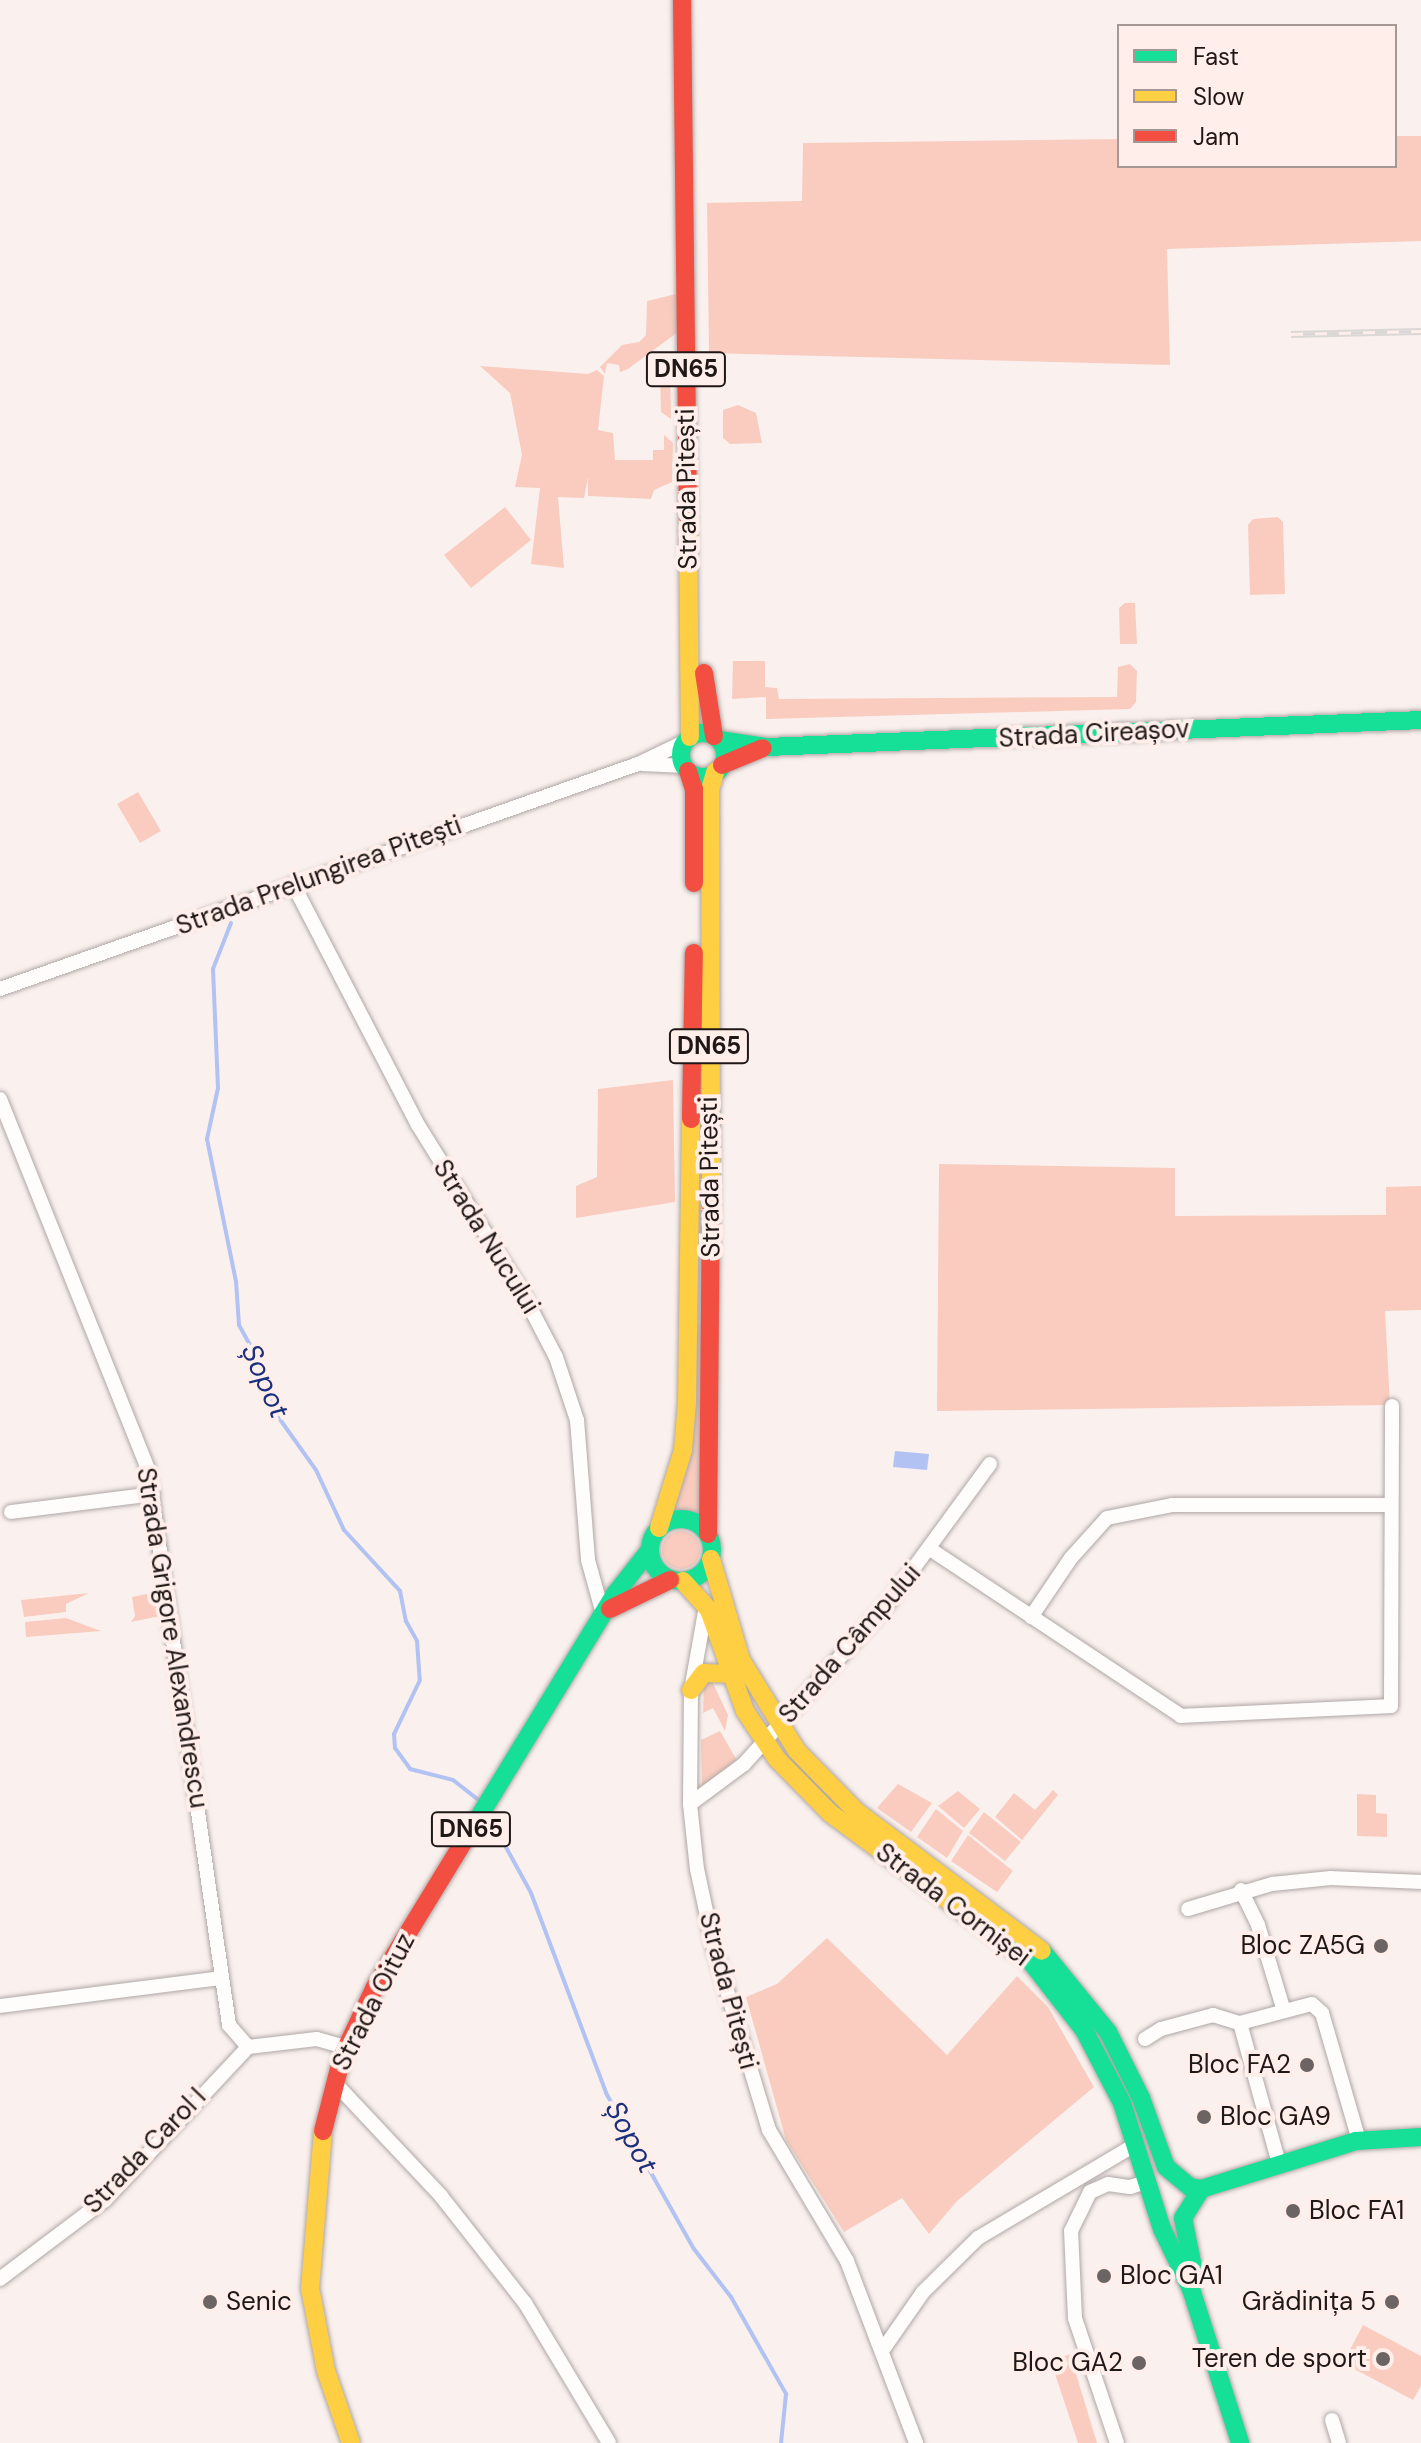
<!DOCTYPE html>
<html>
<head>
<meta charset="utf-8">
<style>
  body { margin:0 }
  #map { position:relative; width:1421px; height:2443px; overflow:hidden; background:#faf1ee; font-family:"DM Sans",sans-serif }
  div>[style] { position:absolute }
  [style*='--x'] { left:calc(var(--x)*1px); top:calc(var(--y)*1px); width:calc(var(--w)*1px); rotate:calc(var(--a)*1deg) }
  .green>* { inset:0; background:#f9ccbf }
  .round { border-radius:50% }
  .water>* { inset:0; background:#b2c2f2 }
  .stream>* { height:4px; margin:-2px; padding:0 2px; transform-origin:2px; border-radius:2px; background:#b2c2f2 }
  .roads { filter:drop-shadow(0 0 2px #afa7a5) drop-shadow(0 0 2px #afa7a5) }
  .street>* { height:14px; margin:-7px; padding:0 7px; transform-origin:7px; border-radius:7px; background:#fefdfc }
  .fast>* { height:18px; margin:-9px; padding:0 9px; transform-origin:9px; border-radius:9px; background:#16e098 }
  .fast>.ring { margin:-9px; padding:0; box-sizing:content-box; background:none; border:18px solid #16e098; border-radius:50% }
  .slow>* { height:18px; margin:-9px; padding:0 9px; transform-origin:9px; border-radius:9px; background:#ffcf43 }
  .jam>* { height:18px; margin:-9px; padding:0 9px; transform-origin:9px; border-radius:9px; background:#f24e42 }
  .rail>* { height:7px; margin-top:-3.5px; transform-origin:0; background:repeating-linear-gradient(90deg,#ffeee9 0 12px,#dad7d5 0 24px); box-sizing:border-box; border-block:2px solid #dad7d5 }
  .dots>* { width:22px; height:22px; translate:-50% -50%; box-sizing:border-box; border:4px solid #ffeee9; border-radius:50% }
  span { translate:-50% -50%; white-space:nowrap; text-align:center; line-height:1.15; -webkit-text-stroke:8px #ffeee9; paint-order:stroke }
  .shield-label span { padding:2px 6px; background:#ffeee9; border:2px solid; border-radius:6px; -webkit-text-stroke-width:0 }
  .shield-label { font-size:24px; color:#1f1816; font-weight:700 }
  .street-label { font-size:26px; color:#1f1816 }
  .poi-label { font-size:26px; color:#1f1816 }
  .right { translate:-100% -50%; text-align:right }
  .left { translate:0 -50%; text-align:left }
  .water-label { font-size:28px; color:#1b307d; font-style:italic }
  .legend { position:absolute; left:1117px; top:24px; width:280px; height:144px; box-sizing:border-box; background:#ffeee9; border:2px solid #a59895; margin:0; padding:10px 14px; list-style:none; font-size:24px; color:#1f1816 }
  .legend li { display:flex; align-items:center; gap:16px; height:40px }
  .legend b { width:40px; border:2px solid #a59895 }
</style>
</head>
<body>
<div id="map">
  <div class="green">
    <div style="clip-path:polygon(1395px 136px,1421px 136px,1421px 241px,1167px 249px,1170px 365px,709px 353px,707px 203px,802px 201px,803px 143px,1119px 139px,1119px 166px,1395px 166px)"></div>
    <div style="clip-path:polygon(676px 294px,678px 332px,628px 369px,620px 372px,619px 365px,607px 363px,605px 374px,600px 367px,622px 345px,639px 342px,646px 335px,647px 301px)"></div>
    <div style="clip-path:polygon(670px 361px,671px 419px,661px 412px,660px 375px)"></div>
    <div style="clip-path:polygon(480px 366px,588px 374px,597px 370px,604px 376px,598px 430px,613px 433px,615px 460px,653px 460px,653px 450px,664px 450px,664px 435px,673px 443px,672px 482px,654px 490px,651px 499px,588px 496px,588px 477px,584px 498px,558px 497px,564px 568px,531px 564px,540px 488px,515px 487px,522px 455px,510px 393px)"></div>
    <div style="clip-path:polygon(738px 405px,756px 413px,762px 443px,730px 444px,723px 438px,723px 410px)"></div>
    <div style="clip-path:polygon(505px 507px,531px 540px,471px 588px,444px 555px)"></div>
    <div style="clip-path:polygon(1278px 517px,1283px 522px,1285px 594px,1250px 595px,1248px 525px,1253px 519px)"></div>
    <div style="clip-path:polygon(1125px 603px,1135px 603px,1137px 644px,1120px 644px,1119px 608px)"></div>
    <div style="clip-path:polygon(733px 661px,765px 661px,765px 687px,777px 688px,779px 699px,1117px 697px,1118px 667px,1130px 664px,1137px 671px,1136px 702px,1130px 709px,766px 719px,766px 697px,732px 699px)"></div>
    <div style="clip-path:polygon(138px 792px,161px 831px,140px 843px,117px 804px)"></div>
    <div style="clip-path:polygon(673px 1080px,675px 1202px,576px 1218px,576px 1186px,597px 1177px,598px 1089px)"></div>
    <div style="clip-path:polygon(939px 1164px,1175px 1168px,1175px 1216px,1386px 1215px,1386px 1187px,1421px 1186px,1421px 1310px,1385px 1311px,1390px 1405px,937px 1411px)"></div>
    <div style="clip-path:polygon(708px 1322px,700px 1516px,672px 1512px,699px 1323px)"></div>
    <div class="round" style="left:662px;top:1531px;width:38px;height:38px"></div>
    <div style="clip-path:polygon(156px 1592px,160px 1616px,131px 1622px,135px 1616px,132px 1597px)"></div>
    <div style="clip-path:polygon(89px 1593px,66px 1604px,66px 1612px,24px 1617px,21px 1600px)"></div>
    <div style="clip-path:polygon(66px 1618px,101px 1631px,26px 1637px,25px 1622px)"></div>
    <div style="clip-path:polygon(711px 1679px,728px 1715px,725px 1731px,713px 1708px,703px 1713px,704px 1684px)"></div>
    <div style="clip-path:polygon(720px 1731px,738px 1762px,702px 1789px,701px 1740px)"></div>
    <div style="clip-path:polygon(898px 1784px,932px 1803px,911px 1832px,877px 1808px)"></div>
    <div style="clip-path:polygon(1053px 1790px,1058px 1795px,1022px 1840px,995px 1817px,1014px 1793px,1035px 1810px)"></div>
    <div style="clip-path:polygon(958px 1791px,980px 1809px,964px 1828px,938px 1806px)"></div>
    <div style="clip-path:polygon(1357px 1794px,1376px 1795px,1376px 1813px,1387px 1814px,1387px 1837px,1357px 1836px)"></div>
    <div style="clip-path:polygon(936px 1809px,963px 1831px,947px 1858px,917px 1837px)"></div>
    <div style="clip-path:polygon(984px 1812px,1021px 1842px,1005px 1861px,969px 1833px)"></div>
    <div style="clip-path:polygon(968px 1835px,1013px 1871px,997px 1892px,951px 1861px)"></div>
    <div style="clip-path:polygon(827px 1938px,947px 2055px,1017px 1976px,1048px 2007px,1094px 2087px,957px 2201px,929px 2234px,902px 2198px,844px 2232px,786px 2140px,746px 1997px,777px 1984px)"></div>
    <div style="clip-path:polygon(1363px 2325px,1421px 2356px,1421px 2386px,1413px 2400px,1343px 2363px)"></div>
    <div style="clip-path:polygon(1070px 2354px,1097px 2443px,1078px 2443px,1051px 2362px)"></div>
  </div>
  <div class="water">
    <div style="clip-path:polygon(895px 1451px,929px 1454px,927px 1470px,893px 1467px)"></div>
  </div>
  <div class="stream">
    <div style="--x:231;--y:923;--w:49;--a:111.4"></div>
    <div style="--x:213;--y:969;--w:119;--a:87.6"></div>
    <div style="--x:218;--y:1088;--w:52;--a:102.2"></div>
    <div style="--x:207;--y:1139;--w:145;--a:78.5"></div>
    <div style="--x:236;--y:1281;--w:44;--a:86.1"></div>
    <div style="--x:239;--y:1325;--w:58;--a:61.2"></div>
    <div style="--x:267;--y:1376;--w:36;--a:79"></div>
    <div style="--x:274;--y:1411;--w:72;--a:54.6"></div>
    <div style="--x:316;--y:1470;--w:66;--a:65"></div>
    <div style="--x:344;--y:1530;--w:83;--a:47.4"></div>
    <div style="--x:400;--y:1591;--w:31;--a:79"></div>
    <div style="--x:406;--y:1621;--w:23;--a:61"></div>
    <div style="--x:417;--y:1641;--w:39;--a:86"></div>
    <div style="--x:420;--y:1680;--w:60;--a:115.7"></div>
    <div style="--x:394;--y:1734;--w:14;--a:86"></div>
    <div style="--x:395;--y:1748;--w:26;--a:54"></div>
    <div style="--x:410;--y:1769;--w:44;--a:14.3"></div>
    <div style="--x:453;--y:1780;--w:31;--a:38"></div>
    <div style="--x:490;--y:1818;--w:85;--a:61.3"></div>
    <div style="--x:531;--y:1893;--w:214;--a:69.4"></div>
    <div style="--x:606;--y:2093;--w:179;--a:60.6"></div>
    <div style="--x:694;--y:2249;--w:61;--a:52.4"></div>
    <div style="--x:731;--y:2297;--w:112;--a:60.4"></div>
    <div style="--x:786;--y:2394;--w:49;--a:95.8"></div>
  </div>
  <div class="roads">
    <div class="street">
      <div style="--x:643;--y:764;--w:41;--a:2.8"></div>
      <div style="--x:293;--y:884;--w:271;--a:62.6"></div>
      <div style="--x:418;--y:1125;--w:199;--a:58.1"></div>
      <div style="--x:523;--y:1294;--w:71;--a:62.4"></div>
      <div style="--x:556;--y:1357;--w:66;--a:71.6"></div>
      <div style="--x:577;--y:1420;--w:140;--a:85.5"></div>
      <div style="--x:588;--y:1560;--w:56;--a:74.5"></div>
      <div style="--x:0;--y:989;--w:677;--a:-19.43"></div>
      <div style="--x:638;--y:764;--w:53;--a:-25.6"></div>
      <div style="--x:0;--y:1099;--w:399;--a:68.2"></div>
      <div style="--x:148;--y:1469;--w:562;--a:81.71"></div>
      <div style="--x:229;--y:2025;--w:29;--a:49"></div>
      <div style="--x:248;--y:2047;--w:69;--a:-6.6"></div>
      <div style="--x:317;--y:2039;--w:29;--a:16"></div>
      <div style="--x:11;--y:1512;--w:143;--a:-7.2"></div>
      <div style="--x:930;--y:1549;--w:301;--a:33.6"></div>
      <div style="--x:1181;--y:1716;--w:210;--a:-2.7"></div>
      <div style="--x:1391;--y:1706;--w:300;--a:-89.8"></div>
      <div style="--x:706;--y:1606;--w:85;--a:100.1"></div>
      <div style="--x:691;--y:1690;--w:114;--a:90.5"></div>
      <div style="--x:690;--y:1804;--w:65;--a:83.9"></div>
      <div style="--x:697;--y:1869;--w:81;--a:77.9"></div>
      <div style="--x:714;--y:1948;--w:190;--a:73.2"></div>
      <div style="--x:769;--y:2130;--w:152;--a:59.2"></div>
      <div style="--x:847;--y:2261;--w:195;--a:69.2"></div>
      <div style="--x:1031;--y:1617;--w:71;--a:-55.9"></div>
      <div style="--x:1071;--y:1558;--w:54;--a:-48"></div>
      <div style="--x:1107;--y:1518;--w:66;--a:-11.3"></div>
      <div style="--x:1172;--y:1505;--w:216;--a:0"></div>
      <div style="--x:690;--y:1804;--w:67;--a:-36.5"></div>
      <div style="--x:744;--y:1764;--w:212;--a:-48.1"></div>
      <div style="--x:886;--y:1606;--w:176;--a:-53.8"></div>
      <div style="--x:1241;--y:1890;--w:39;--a:64"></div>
      <div style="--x:1258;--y:1925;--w:87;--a:73.2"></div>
      <div style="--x:1188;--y:1909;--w:88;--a:-16.6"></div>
      <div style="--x:1272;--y:1884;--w:59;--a:-5.8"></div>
      <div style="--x:1331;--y:1878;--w:90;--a:2.5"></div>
      <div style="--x:0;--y:2006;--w:223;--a:-7.2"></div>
      <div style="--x:1240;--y:2023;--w:146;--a:74.5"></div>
      <div style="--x:1145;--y:2039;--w:19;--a:-32"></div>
      <div style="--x:1161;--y:2029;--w:54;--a:-15.1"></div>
      <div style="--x:1213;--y:2015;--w:28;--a:17"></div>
      <div style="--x:1240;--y:2023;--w:74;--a:-14.8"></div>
      <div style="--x:1312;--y:2004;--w:13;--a:42"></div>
      <div style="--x:1322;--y:2013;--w:132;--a:73.8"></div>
      <div style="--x:334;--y:2082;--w:156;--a:46.8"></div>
      <div style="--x:441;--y:2196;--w:136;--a:51.9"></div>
      <div style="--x:525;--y:2303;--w:163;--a:59"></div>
      <div style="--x:0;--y:2279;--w:131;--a:-37"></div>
      <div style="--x:105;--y:2200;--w:209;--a:-46.9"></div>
      <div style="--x:884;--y:2348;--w:68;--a:-55.1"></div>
      <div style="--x:923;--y:2292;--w:77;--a:-44.5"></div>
      <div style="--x:978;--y:2238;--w:184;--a:-30.7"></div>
      <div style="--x:1332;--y:2420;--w:24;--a:73"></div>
      <div style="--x:1117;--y:2443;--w:132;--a:-108.6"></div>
      <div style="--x:1075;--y:2318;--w:87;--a:-92.6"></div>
      <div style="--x:1071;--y:2231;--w:43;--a:-64"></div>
      <div style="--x:1090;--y:2192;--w:20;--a:-24"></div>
      <div style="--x:1108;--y:2184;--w:22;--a:8"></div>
      <div style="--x:1130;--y:2187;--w:17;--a:-17"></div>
    </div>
    <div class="fast">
      <div class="ring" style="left:681px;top:733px;width:26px;height:26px"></div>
      <div style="--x:719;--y:740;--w:49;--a:8.3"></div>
      <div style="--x:767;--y:747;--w:655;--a:-2.36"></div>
      <div class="ring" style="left:650px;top:1519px;width:44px;height:44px"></div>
      <div style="--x:474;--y:1825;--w:271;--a:-58.6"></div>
      <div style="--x:615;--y:1594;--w:55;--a:-51.7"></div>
      <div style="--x:965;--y:1913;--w:82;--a:36.6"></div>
      <div style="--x:1031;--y:1962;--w:86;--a:52.1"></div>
      <div style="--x:1084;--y:2030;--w:82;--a:62.5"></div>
      <div style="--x:1122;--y:2103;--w:132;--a:72.4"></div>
      <div style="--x:1162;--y:2229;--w:67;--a:64.2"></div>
      <div style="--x:1191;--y:2289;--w:162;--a:72.3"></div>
      <div style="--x:1042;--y:1951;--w:104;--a:50.8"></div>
      <div style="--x:1108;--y:2032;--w:74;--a:63.4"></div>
      <div style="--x:1141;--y:2098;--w:73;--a:70.1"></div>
      <div style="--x:1166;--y:2167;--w:31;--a:40"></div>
      <div style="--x:1190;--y:2187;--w:11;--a:10"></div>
      <div style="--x:1191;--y:2289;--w:27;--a:-88"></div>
      <div style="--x:1192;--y:2262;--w:45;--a:-101.6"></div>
      <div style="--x:1183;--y:2218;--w:34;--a:-58"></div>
      <div style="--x:1201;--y:2189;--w:162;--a:-17.2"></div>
      <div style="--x:1356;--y:2141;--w:65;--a:-3.5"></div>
    </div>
    <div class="slow">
      <div style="--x:688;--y:517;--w:220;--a:89.5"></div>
      <div style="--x:711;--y:1211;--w:421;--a:-90.1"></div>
      <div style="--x:710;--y:790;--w:19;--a:-74"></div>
      <div style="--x:659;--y:1528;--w:82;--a:-72.9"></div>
      <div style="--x:683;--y:1450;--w:48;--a:-85.2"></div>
      <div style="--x:687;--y:1402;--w:283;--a:-89.2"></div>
      <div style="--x:711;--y:1559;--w:105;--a:73.5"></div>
      <div style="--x:741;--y:1660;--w:107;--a:58.4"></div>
      <div style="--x:797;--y:1751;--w:86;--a:45.5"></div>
      <div style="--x:857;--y:1812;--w:231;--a:36.9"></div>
      <div style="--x:683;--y:1581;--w:39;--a:48"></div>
      <div style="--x:709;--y:1610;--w:107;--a:70.4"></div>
      <div style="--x:745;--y:1711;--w:58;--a:56.3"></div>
      <div style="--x:777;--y:1759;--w:76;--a:45.5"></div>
      <div style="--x:830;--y:1813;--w:168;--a:36.5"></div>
      <div style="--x:691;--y:1690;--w:21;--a:-53"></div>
      <div style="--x:704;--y:1673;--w:25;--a:2"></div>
      <div style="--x:323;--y:2131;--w:158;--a:94.7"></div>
      <div style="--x:310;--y:2288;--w:85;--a:79.1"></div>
      <div style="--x:326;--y:2371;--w:76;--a:70.9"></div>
    </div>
    <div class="jam">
      <div style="--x:682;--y:0;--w:517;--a:89.34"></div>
      <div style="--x:704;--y:673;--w:64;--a:81"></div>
      <div style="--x:722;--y:765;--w:44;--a:-22.5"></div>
      <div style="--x:688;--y:771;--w:19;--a:72"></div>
      <div style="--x:694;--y:789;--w:94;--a:90"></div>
      <div style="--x:691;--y:1119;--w:166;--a:-89"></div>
      <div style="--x:708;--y:1534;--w:323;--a:-89.5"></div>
      <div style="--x:610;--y:1609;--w:67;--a:-25.8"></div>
      <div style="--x:323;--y:2131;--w:76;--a:-75.6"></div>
      <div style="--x:342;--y:2057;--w:77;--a:-64.8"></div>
      <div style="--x:375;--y:1987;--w:190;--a:-58.6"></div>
    </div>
  </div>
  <div class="rail">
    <div style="--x:1291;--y:334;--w:130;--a:-1.3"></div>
  </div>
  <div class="dots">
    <div style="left:1381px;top:1946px;background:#6c6462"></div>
    <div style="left:1307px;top:2065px;background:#6c6462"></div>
    <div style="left:1204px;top:2117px;background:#6c6462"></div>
    <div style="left:1293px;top:2211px;background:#6c6462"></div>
    <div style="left:1104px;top:2276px;background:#6c6462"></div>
    <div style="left:210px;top:2302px;background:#6c6462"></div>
    <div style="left:1392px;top:2302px;background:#6c6462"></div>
    <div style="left:1383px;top:2359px;background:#6c6462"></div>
    <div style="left:1139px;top:2363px;background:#6c6462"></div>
  </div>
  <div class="shield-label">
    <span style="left:686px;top:369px">DN65</span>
    <span style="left:709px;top:1046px">DN65</span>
    <span style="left:471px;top:1829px">DN65</span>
  </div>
  <div class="street-label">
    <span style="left:687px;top:489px;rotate:-91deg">Strada Pitești</span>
    <span style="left:1094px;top:734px;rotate:-3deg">Strada Cireașov</span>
    <span style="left:319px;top:876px;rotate:-20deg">Strada Prelungirea Pitești</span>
    <span style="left:710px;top:1177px;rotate:-91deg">Strada Pitești</span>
    <span style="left:486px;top:1237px;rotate:58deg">Strada Nucului</span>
    <span style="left:172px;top:1638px;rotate:81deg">Strada Grigore Alexandrescu</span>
    <span style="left:850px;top:1644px;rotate:-49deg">Strada Câmpului</span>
    <span style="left:953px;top:1905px;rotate:37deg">Strada Cornișei</span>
    <span style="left:728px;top:1991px;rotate:75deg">Strada Pitești</span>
    <span style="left:374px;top:2002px;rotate:-63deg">Strada Oituz</span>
    <span style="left:145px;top:2151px;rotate:-46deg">Strada Carol I</span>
  </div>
  <div class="poi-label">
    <span class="right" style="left:1365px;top:1946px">Bloc ZA5G</span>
    <span class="right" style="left:1291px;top:2065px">Bloc FA2</span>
    <span class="left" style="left:1220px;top:2117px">Bloc GA9</span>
    <span class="left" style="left:1309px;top:2211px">Bloc FA1</span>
    <span class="left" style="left:1120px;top:2276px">Bloc GA1</span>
    <span class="left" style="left:226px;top:2302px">Senic</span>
    <span class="right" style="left:1376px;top:2302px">Grădinița 5</span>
    <span class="right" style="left:1367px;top:2359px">Teren de sport</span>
    <span class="right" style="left:1123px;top:2363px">Bloc GA2</span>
  </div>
  <div class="water-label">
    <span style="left:265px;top:1381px;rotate:66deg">Șopot</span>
    <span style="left:631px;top:2137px;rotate:61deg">Șopot</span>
  </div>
  <ul class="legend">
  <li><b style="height:10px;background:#16e098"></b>Fast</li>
  <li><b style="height:10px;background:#ffcf43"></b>Slow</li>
  <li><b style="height:10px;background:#f24e42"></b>Jam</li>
  </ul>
</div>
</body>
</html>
